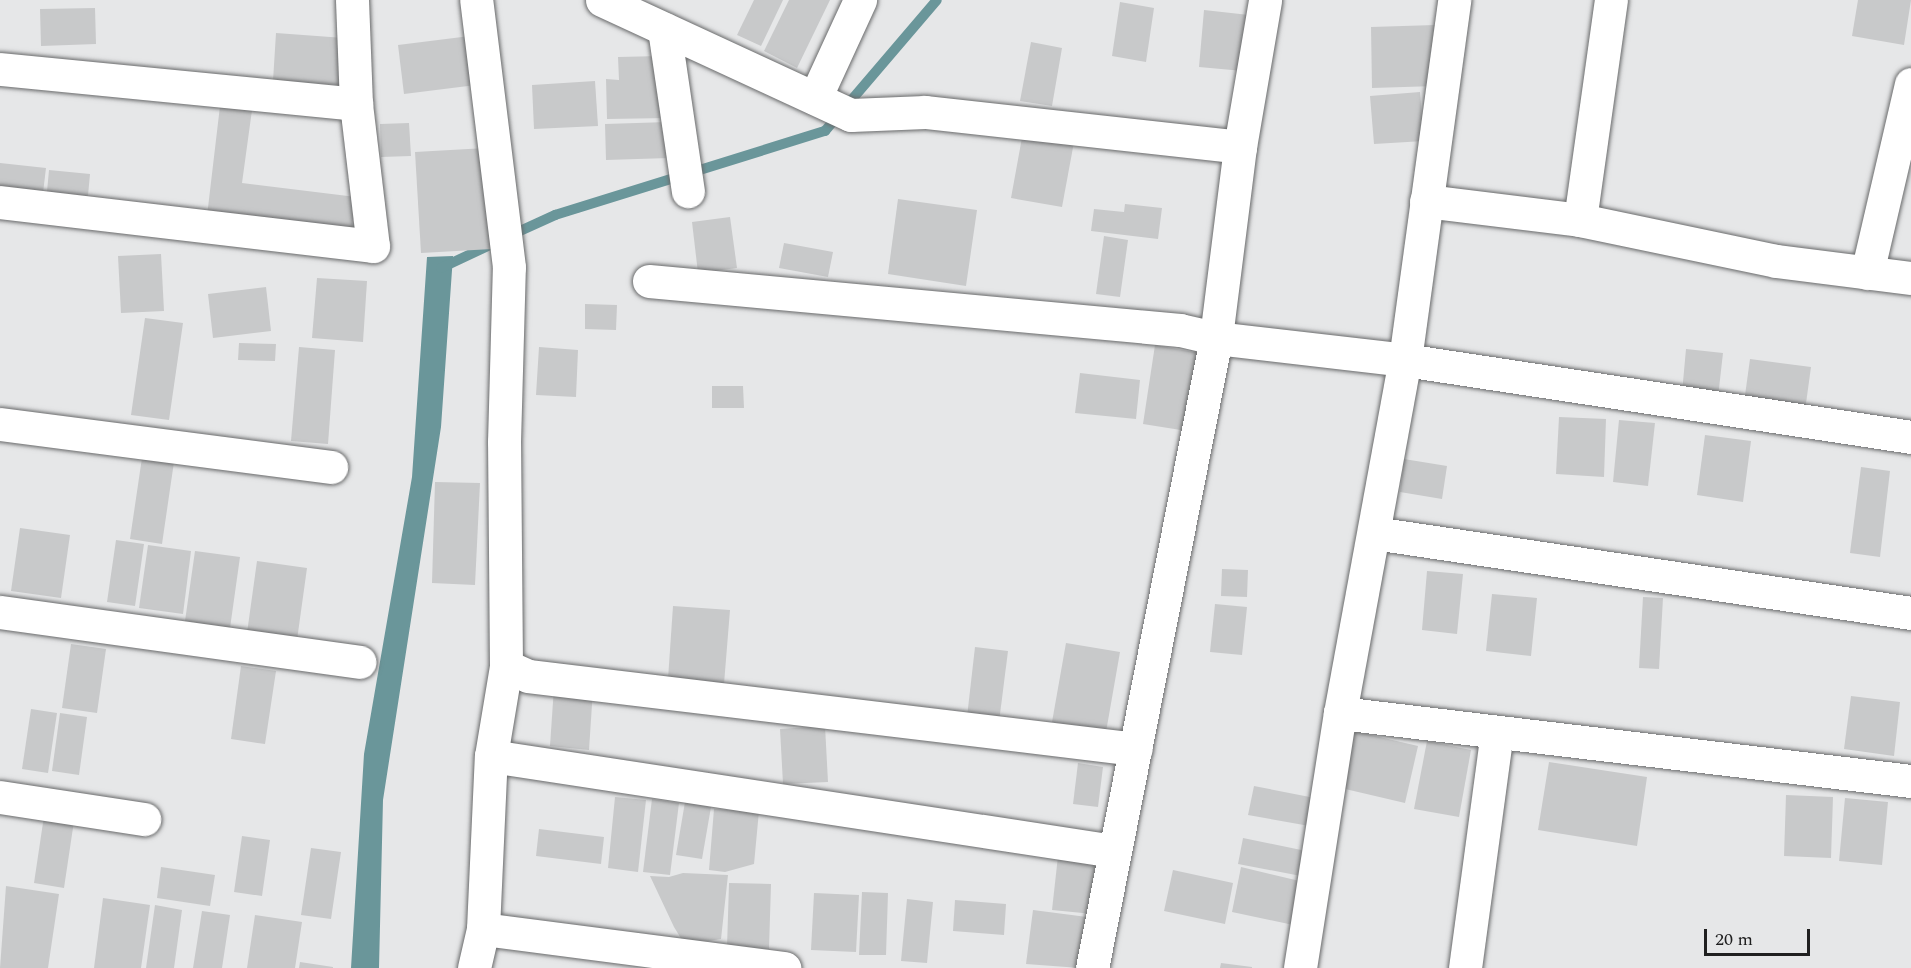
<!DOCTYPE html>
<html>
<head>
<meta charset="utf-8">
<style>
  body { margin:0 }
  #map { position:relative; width:1911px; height:968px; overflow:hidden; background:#e6e7e8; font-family:Spectral,serif }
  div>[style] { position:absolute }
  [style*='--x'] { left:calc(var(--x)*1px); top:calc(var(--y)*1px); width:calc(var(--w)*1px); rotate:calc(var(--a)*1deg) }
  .water>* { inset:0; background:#6a969a }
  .stream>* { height:10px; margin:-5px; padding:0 5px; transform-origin:5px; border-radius:5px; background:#6a969a }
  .building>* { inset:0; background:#c8c9ca }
  .roads { filter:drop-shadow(0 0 2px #696a6b) drop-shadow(0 0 2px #696a6b) }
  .minor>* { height:33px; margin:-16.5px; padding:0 16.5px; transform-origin:16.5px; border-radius:16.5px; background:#fff }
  span { translate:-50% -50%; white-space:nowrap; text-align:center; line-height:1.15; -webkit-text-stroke:5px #e6e7e8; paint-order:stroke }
  .scale { position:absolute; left:1704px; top:929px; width:106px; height:27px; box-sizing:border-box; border:3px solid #202020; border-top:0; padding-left:8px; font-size:18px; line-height:21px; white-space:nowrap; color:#202020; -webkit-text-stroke:4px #e6e7e8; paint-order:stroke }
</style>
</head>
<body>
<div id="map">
  <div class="water">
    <div style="clip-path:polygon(453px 256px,441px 427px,383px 800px,379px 968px,351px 968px,364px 754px,412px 477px,427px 257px)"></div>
  </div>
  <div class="stream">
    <div style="--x:509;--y:236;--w:51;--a:-24.5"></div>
    <div style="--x:555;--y:215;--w:283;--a:-17.3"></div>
    <div style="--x:825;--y:131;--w:172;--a:-49.5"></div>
    <div style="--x:441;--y:268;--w:56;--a:-25.2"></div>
  </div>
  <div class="building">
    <div style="clip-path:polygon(754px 0,783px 0,761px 46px,737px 35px)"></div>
    <div style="clip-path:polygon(789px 0,830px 0,797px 68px,764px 51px)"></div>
    <div style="clip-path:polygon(1858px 0,1911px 0,1904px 45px,1852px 36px)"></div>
    <div style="clip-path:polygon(1120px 2px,1154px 8px,1146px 62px,1112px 56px)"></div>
    <div style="clip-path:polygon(95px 8px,96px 44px,41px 46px,40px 9px)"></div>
    <div style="clip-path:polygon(1204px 10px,1249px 15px,1243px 71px,1199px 67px)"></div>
    <div style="clip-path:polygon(1435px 25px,1436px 86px,1372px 88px,1371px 27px)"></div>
    <div style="clip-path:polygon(276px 33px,344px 38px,341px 85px,273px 81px)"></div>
    <div style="clip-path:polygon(470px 36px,476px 85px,404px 94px,398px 45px)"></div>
    <div style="clip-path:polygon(1031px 42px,1062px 48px,1052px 106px,1020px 101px)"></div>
    <div style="clip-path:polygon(661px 56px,668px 118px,607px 119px,606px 79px,619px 80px,618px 57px)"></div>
    <div style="clip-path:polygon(595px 81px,598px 126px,534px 129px,532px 85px)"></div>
    <div style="clip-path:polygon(1420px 92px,1424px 141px,1374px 144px,1370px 96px)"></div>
    <div style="clip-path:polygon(220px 106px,252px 110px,242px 183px,356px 197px,351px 234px,207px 216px)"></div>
    <div style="clip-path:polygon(668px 122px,669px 158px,606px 160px,605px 124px)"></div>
    <div style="clip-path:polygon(409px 123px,411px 156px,381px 157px,380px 124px)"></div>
    <div style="clip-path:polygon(1023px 132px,1074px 142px,1062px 207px,1011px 198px)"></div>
    <div style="clip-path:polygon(486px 148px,492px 249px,421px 253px,415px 152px)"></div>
    <div style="clip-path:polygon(0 163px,46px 168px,42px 201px,0 196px)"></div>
    <div style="clip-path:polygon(49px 170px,90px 174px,87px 206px,46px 202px)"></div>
    <div style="clip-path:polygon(898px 199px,977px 210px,966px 286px,888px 274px)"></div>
    <div style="clip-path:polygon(1125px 204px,1162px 208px,1158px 239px,1091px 231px,1094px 209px,1124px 212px)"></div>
    <div style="clip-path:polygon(730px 217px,737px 268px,698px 273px,692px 222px)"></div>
    <div style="clip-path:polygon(1104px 236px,1128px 240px,1120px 297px,1096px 294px)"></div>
    <div style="clip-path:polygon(784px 243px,833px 252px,828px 277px,779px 268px)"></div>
    <div style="clip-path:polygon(161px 254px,164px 311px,121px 313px,118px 256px)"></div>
    <div style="clip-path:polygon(317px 278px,367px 281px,363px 342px,312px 338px)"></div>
    <div style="clip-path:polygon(266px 287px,271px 331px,213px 338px,208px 294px)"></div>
    <div style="clip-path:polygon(585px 304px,617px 305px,616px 330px,585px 329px)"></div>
    <div style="clip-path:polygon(145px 318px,183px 323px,169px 420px,131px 415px)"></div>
    <div style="clip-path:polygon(239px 343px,276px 344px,275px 361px,238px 360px)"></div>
    <div style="clip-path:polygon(1155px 345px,1199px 353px,1187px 431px,1143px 424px)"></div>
    <div style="clip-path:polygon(299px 347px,335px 350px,328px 444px,291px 441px)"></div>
    <div style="clip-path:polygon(539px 347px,578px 350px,576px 397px,536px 395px)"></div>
    <div style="clip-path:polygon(1686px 349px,1723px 353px,1718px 397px,1682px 393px)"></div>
    <div style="clip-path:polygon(1750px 359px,1811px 367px,1804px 418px,1743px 410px)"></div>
    <div style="clip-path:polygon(1080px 373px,1140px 380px,1136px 419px,1075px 413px)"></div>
    <div style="clip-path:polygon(712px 386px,743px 386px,744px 408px,712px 408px)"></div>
    <div style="clip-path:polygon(1559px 417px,1606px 419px,1604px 477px,1556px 474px)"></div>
    <div style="clip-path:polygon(1619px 420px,1655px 423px,1648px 486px,1613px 482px)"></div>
    <div style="clip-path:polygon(1705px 435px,1751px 441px,1743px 502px,1697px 495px)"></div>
    <div style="clip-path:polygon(143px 451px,175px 455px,162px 544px,130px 539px)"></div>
    <div style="clip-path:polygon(1404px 459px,1447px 466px,1442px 499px,1400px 492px)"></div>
    <div style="clip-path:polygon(1861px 467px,1890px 471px,1880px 557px,1850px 553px)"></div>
    <div style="clip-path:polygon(435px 482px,480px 483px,475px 585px,432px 583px)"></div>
    <div style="clip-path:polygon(20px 528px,70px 535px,61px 598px,11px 591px)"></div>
    <div style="clip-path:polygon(116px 540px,144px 544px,135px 606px,107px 602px)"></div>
    <div style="clip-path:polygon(148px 545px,191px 551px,183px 614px,139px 608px)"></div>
    <div style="clip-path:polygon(195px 551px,240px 557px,230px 628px,185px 621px)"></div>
    <div style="clip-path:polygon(257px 561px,307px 568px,297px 640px,247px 633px)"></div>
    <div style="clip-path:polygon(1222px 569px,1248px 570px,1247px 597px,1221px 596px)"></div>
    <div style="clip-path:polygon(1427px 571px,1463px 574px,1457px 634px,1422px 630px)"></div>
    <div style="clip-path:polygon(1492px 594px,1537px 598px,1531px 656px,1486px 651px)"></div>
    <div style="clip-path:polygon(1643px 597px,1663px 598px,1659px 669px,1639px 668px)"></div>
    <div style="clip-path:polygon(1215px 604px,1247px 607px,1242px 655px,1210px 652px)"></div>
    <div style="clip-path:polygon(673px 606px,730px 610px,724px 684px,668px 679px)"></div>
    <div style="clip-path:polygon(1066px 643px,1120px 652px,1106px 732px,1052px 722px)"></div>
    <div style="clip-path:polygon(71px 644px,106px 649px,97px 713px,62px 708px)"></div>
    <div style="clip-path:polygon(975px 647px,1008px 651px,999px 722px,967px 717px)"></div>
    <div style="clip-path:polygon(241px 666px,276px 671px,265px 744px,231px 739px)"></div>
    <div style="clip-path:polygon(554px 687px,593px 689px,589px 750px,550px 746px)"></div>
    <div style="clip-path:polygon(1851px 696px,1900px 702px,1894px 756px,1844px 749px)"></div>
    <div style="clip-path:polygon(31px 709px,57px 713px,48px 773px,22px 769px)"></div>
    <div style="clip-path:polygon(60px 713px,87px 717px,79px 775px,52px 771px)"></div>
    <div style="clip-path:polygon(825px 726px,828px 782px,783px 784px,780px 729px)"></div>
    <div style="clip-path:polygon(1354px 731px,1418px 746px,1405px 803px,1341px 788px)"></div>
    <div style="clip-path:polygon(1427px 741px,1471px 750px,1459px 817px,1414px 809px)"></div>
    <div style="clip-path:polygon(1549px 762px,1647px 777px,1637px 846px,1538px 830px)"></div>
    <div style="clip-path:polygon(1078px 763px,1103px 767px,1098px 807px,1073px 804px)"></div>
    <div style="clip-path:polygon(1254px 786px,1320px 799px,1315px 827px,1248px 815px)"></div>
    <div style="clip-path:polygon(1786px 795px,1833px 797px,1831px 858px,1784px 856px)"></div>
    <div style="clip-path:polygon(615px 797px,646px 800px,638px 872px,608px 868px)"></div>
    <div style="clip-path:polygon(1845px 798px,1888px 802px,1882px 865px,1839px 861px)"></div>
    <div style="clip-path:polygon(652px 799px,679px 803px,670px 875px,643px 872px)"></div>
    <div style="clip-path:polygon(685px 802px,711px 807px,702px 859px,676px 855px)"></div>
    <div style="clip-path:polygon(714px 809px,759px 811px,754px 864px,725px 872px,709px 870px)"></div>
    <div style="clip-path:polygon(44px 816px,74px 821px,64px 888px,34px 883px)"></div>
    <div style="clip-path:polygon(539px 829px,604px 837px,601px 864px,536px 856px)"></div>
    <div style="clip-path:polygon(242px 836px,270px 840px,262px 896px,234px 892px)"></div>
    <div style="clip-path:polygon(1243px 838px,1306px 851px,1301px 876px,1238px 864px)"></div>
    <div style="clip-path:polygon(311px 848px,341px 852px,331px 919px,301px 915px)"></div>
    <div style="clip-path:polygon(1058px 856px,1098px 860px,1093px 914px,1052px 910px)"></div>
    <div style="clip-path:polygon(161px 867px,215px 875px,210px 906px,157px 898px)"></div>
    <div style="clip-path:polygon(1241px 867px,1308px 883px,1298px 926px,1232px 912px)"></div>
    <div style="clip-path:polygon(1173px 870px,1233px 883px,1225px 924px,1164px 911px)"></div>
    <div style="clip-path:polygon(683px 873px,728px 875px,721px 939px,685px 945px,674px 927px,650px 876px,669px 877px)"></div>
    <div style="clip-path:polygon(729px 883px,771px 884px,769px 949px,727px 947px)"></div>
    <div style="clip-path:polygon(6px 886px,59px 894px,48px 968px,0 968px)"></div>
    <div style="clip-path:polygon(862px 892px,888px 893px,886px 955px,859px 955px)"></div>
    <div style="clip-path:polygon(814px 893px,859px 895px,856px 952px,811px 950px)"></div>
    <div style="clip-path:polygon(103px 898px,150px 905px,141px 968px,94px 968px)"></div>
    <div style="clip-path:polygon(907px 899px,933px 902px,927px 963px,901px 961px)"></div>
    <div style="clip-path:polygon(955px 900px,1006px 904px,1004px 935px,953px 931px)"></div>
    <div style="clip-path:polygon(155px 905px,182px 910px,174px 968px,146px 968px)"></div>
    <div style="clip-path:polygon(1033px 910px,1087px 917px,1080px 968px,1026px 964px)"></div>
    <div style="clip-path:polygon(202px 911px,230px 915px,222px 968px,193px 968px)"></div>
    <div style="clip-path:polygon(255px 915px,302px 922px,295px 968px,247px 968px)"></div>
    <div style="clip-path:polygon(300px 962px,333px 967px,333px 968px,299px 968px)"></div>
    <div style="clip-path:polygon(1221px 963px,1252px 967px,1252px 968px,1220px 968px)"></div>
  </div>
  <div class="roads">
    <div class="minor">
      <div style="--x:352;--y:0;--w:104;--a:87.8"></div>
      <div style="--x:602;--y:0;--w:274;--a:24.8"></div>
      <div style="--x:851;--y:115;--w:74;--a:-2.3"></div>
      <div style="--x:925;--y:112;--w:317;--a:6.3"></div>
      <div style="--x:1240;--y:147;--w:193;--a:97.2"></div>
      <div style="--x:1216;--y:338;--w:642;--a:101.13"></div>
      <div style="--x:664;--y:29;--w:164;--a:81.6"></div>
      <div style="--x:0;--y:69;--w:358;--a:5.6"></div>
      <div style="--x:356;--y:104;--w:143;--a:83.2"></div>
      <div style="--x:373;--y:246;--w:376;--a:-173.3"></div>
      <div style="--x:815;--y:98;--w:108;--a:-65.3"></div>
      <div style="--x:1240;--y:147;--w:149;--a:-80.3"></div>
      <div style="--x:1426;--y:201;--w:155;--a:7"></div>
      <div style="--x:1580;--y:220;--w:200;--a:11.8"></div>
      <div style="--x:1776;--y:261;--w:136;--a:7.2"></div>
      <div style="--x:1580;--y:220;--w:222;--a:-82"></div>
      <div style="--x:1867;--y:273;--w:194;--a:-76.9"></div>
      <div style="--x:649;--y:281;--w:533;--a:5.27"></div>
      <div style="--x:1180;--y:330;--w:37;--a:13"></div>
      <div style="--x:1216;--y:338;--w:190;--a:6.6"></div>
      <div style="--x:1405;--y:360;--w:512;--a:8.65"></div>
      <div style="--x:0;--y:424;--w:334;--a:7.4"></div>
      <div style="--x:1374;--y:533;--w:543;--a:8.47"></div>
      <div style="--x:0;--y:612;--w:363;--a:7.9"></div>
      <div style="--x:506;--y:666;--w:24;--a:24"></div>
      <div style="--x:528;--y:676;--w:612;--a:6.85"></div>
      <div style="--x:1340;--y:713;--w:575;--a:6.79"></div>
      <div style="--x:491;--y:756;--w:630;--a:8.67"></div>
      <div style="--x:0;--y:797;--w:146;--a:8.7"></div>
      <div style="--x:483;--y:929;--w:304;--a:7.4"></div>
      <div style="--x:474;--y:968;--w:40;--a:-77"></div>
      <div style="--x:483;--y:929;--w:173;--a:-87.4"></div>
      <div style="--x:491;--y:756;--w:91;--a:-80.5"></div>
      <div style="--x:506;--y:666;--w:224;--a:-90.5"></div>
      <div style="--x:504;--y:442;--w:175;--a:-88.4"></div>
      <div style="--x:509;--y:267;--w:269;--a:-97"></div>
      <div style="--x:1300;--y:968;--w:258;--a:-81.1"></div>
      <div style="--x:1340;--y:713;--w:359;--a:-79.6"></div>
      <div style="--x:1405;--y:360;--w:363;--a:-82.2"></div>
      <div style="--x:1465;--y:968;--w:238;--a:-82.3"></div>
    </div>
  </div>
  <div class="scale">20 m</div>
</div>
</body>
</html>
